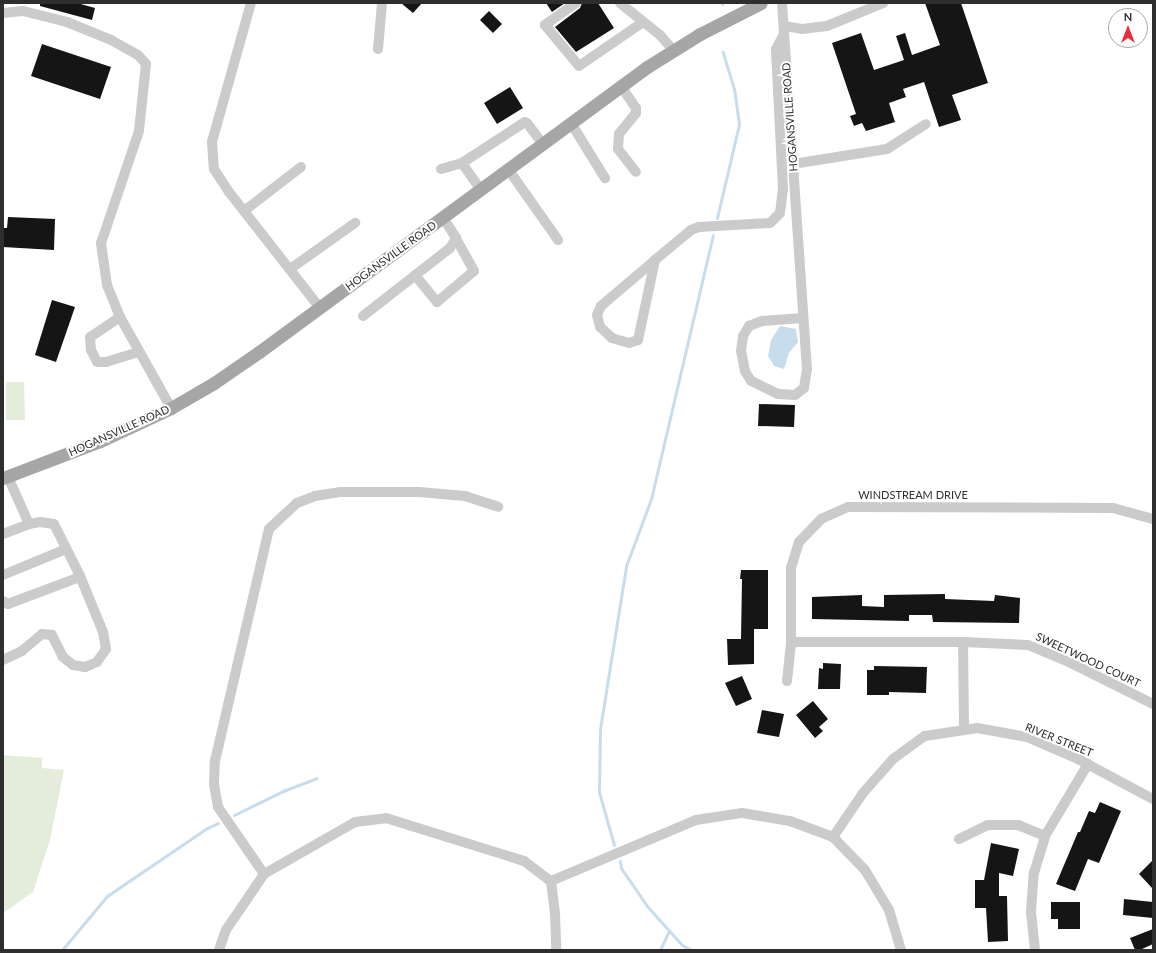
<!DOCTYPE html>
<html>
<head>
<meta charset="utf-8">
<style>
  body { margin:0 }
  #map { position:relative; width:1156px; height:953px; overflow:hidden; background:#fff; font-family:Lato,sans-serif }
  div>[style] { position:absolute }
  [style*='--x'] { left:calc(var(--x)*1px); top:calc(var(--y)*1px); width:calc(var(--w)*1px); rotate:calc(var(--a)*1deg) }
  .green>* { inset:0; background:#e4ecdc }
  .water>* { inset:0; background:#c8ddec }
  .stream>* { height:3px; margin:-1.5px; padding:0 1.5px; transform-origin:1.5px; border-radius:1.5px; background:#c8ddec }
  .building>* { inset:0; background:#151515 }
  .minor>* { height:10px; margin:-5px; padding:0 5px; transform-origin:5px; border-radius:5px; background:#cbcbcb }
  .major>* { height:13px; margin:-6.5px; padding:0 6.5px; transform-origin:6.5px; border-radius:6.5px; background:#a6a6a6 }
  span { translate:-50% -50%; white-space:nowrap; text-align:center; line-height:1.15; -webkit-text-stroke:4px #fff; paint-order:stroke }
  .street-label { font-size:11px; color:#2e2e2e }
  .frame { position:absolute; inset:0; border:4px solid #2e2e2e; pointer-events:none }
  .north { position:absolute; left:1108px; top:8px; width:40px; height:40px; box-sizing:border-box; background:#fff; border:1px solid #ababab; border-radius:50%; rotate:0deg; font-size:11px; font-weight:700; line-height:16px; text-align:center; color:#2e2e2e }
  .north::after { content:''; display:block; margin:auto; width:14px; height:18px; background:#e53139; clip-path:polygon(50% 0,100% 100%,50% 72%,0 100%) }
</style>
</head>
<body>
<div id="map">
  <div class="green">
    <div style="clip-path:polygon(6px 382px,24px 382px,25px 420px,6px 420px)"></div>
    <div style="clip-path:polygon(3px 755px,42px 758px,42px 768px,64px 770px,50px 840px,33px 892px,3px 913px)"></div>
  </div>
  <div class="water">
    <div style="clip-path:polygon(780px 326px,796px 329px,798px 342px,789px 353px,784px 369px,774px 366px,768px 356px,771px 340px)"></div>
  </div>
  <div class="stream">
    <div style="--x:722;--y:4;--w:1;--a:-90"></div>
    <div style="--x:717;--y:218;--w:97;--a:-76.8"></div>
    <div style="--x:739;--y:124;--w:35;--a:-98"></div>
    <div style="--x:734;--y:89;--w:39;--a:-107"></div>
    <div style="--x:234;--y:815;--w:55;--a:-26.1"></div>
    <div style="--x:283;--y:791;--w:36;--a:-21"></div>
    <div style="--x:614;--y:845;--w:55;--a:-105.8"></div>
    <div style="--x:599;--y:792;--w:63;--a:-89.1"></div>
    <div style="--x:600;--y:729;--w:165;--a:-80.9"></div>
    <div style="--x:626;--y:566;--w:72;--a:-69.5"></div>
    <div style="--x:651;--y:499;--w:271;--a:-76.8"></div>
    <div style="--x:620;--y:861;--w:7;--a:82"></div>
    <div style="--x:621;--y:868;--w:46;--a:55.6"></div>
    <div style="--x:647;--y:906;--w:52;--a:48.1"></div>
    <div style="--x:682;--y:945;--w:10;--a:29"></div>
    <div style="--x:62;--y:950;--w:70;--a:-50.2"></div>
    <div style="--x:107;--y:896;--w:121;--a:-34.2"></div>
    <div style="--x:207;--y:828;--w:12;--a:-24"></div>
    <div style="--x:660;--y:950;--w:21;--a:-65"></div>
  </div>
  <div class="building">
    <div style="clip-path:polygon(40px 3px,77px 3px,95px 8px,92px 20px,40px 6px)"></div>
    <div style="clip-path:polygon(401px 3px,422px 3px,413px 13px)"></div>
    <div style="clip-path:polygon(546px 3px,565px 3px,552px 12px)"></div>
    <div style="clip-path:polygon(582px 3px,598px 3px,614px 28px,576px 52px,555px 27px,580px 8px)"></div>
    <div style="clip-path:polygon(925px 3px,961px 3px,988px 83px,952px 95px,961px 120px,939px 127px,924px 82px,903px 89px,906px 97px,889px 103px,895px 122px,866px 131px,862px 123px,854px 126px,850px 116px,856px 114px,832px 43px,861px 33px,874px 70px,904px 60px,896px 36px,905px 33px,912px 55px,940px 45px)"></div>
    <div style="clip-path:polygon(489px 11px,502px 24px,493px 33px,480px 20px)"></div>
    <div style="clip-path:polygon(42px 44px,111px 67px,100px 99px,31px 76px)"></div>
    <div style="clip-path:polygon(510px 87px,523px 108px,497px 124px,484px 103px)"></div>
    <div style="clip-path:polygon(8px 217px,55px 219px,54px 250px,3px 247px,3px 228px,7px 228px)"></div>
    <div style="clip-path:polygon(52px 300px,75px 307px,56px 362px,35px 355px)"></div>
    <div style="clip-path:polygon(759px 404px,795px 405px,794px 427px,758px 426px)"></div>
    <div style="clip-path:polygon(741px 570px,768px 570px,768px 629px,754px 629px,754px 664px,728px 665px,727px 639px,741px 639px,742px 579px,740px 579px)"></div>
    <div style="clip-path:polygon(945px 594px,945px 599px,994px 601px,995px 595px,1020px 598px,1019px 623px,933px 622px,932px 615px,909px 615px,909px 621px,812px 619px,812px 597px,862px 595px,862px 606px,884px 607px,884px 595px)"></div>
    <div style="clip-path:polygon(823px 663px,841px 664px,840px 689px,818px 689px,819px 668px,823px 669px)"></div>
    <div style="clip-path:polygon(874px 666px,927px 667px,926px 693px,889px 692px,889px 695px,867px 695px,867px 670px,874px 670px)"></div>
    <div style="clip-path:polygon(742px 676px,752px 699px,736px 706px,725px 683px)"></div>
    <div style="clip-path:polygon(813px 701px,828px 719px,819px 727px,823px 731px,815px 738px,796px 715px)"></div>
    <div style="clip-path:polygon(762px 710px,784px 714px,779px 737px,757px 733px)"></div>
    <div style="clip-path:polygon(1100px 802px,1121px 811px,1099px 863px,1088px 859px,1075px 891px,1056px 884px,1078px 832px,1080px 832px,1089px 811px,1095px 813px)"></div>
    <div style="clip-path:polygon(991px 843px,1019px 849px,1013px 876px,999px 873px,999px 896px,1007px 896px,1008px 941px,988px 942px,986px 908px,975px 908px,975px 880px,984px 880px)"></div>
    <div style="clip-path:polygon(1153px 860px,1153px 889px,1139px 874px)"></div>
    <div style="clip-path:polygon(1124px 899px,1153px 902px,1153px 918px,1123px 915px)"></div>
    <div style="clip-path:polygon(1051px 902px,1080px 902px,1080px 929px,1058px 929px,1058px 919px,1051px 919px)"></div>
    <div style="clip-path:polygon(1153px 929px,1153px 944px,1140px 950px,1135px 950px,1130px 938px)"></div>
  </div>
  <div class="minor">
    <div style="--x:251;--y:3;--w:144;--a:105.7"></div>
    <div style="--x:212;--y:142;--w:27;--a:86"></div>
    <div style="--x:214;--y:169;--w:27;--a:57"></div>
    <div style="--x:229;--y:192;--w:147;--a:51.9"></div>
    <div style="--x:576;--y:3;--w:38;--a:145"></div>
    <div style="--x:545;--y:25;--w:53;--a:50.3"></div>
    <div style="--x:579;--y:66;--w:78;--a:-34.5"></div>
    <div style="--x:620;--y:3;--w:51;--a:38.7"></div>
    <div style="--x:660;--y:35;--w:20;--a:49"></div>
    <div style="--x:782;--y:3;--w:367;--a:86.1"></div>
    <div style="--x:807;--y:369;--w:19;--a:99"></div>
    <div style="--x:804;--y:388;--w:11;--a:142"></div>
    <div style="--x:795;--y:395;--w:17;--a:-177"></div>
    <div style="--x:778;--y:394;--w:30;--a:-154"></div>
    <div style="--x:751;--y:381;--w:12;--a:-121"></div>
    <div style="--x:745;--y:371;--w:20;--a:-101"></div>
    <div style="--x:741;--y:351;--w:15;--a:-82"></div>
    <div style="--x:743;--y:336;--w:12;--a:-59"></div>
    <div style="--x:749;--y:326;--w:14;--a:-21"></div>
    <div style="--x:762;--y:321;--w:41;--a:-4.2"></div>
    <div style="--x:3;--y:13;--w:20;--a:-6"></div>
    <div style="--x:23;--y:11;--w:45;--a:14"></div>
    <div style="--x:67;--y:22;--w:48;--a:22.2"></div>
    <div style="--x:111;--y:40;--w:31;--a:29"></div>
    <div style="--x:138;--y:55;--w:12;--a:48"></div>
    <div style="--x:146;--y:64;--w:67;--a:96"></div>
    <div style="--x:139;--y:131;--w:118;--a:108.7"></div>
    <div style="--x:101;--y:243;--w:42;--a:81.9"></div>
    <div style="--x:107;--y:285;--w:35;--a:68"></div>
    <div style="--x:120;--y:317;--w:104;--a:60.7"></div>
    <div style="--x:784;--y:26;--w:18;--a:9"></div>
    <div style="--x:802;--y:29;--w:25;--a:-7"></div>
    <div style="--x:827;--y:26;--w:61;--a:-22.3"></div>
    <div style="--x:378;--y:49;--w:46;--a:-85"></div>
    <div style="--x:621;--y:86;--w:27;--a:56"></div>
    <div style="--x:636;--y:108;--w:5;--a:90"></div>
    <div style="--x:636;--y:113;--w:27;--a:129"></div>
    <div style="--x:619;--y:134;--w:15;--a:94"></div>
    <div style="--x:618;--y:149;--w:29;--a:52"></div>
    <div style="--x:571;--y:123;--w:65;--a:58.3"></div>
    <div style="--x:462;--y:163;--w:33;--a:55"></div>
    <div style="--x:793;--y:164;--w:95;--a:-9.1"></div>
    <div style="--x:887;--y:149;--w:46;--a:-32.7"></div>
    <div style="--x:441;--y:169;--w:22;--a:-16"></div>
    <div style="--x:462;--y:163;--w:75;--a:-33.1"></div>
    <div style="--x:525;--y:122;--w:2;--a:27"></div>
    <div style="--x:527;--y:123;--w:26;--a:53"></div>
    <div style="--x:508;--y:169;--w:87;--a:54.8"></div>
    <div style="--x:244;--y:211;--w:72;--a:-37.7"></div>
    <div style="--x:655;--y:260;--w:82;--a:102"></div>
    <div style="--x:638;--y:340;--w:9;--a:162"></div>
    <div style="--x:629;--y:343;--w:18;--a:-164"></div>
    <div style="--x:612;--y:338;--w:16;--a:-137"></div>
    <div style="--x:600;--y:327;--w:12;--a:-104"></div>
    <div style="--x:597;--y:315;--w:10;--a:-66"></div>
    <div style="--x:601;--y:306;--w:71;--a:-40.4"></div>
    <div style="--x:655;--y:260;--w:47;--a:-39.8"></div>
    <div style="--x:691;--y:230;--w:9;--a:-21"></div>
    <div style="--x:699;--y:227;--w:71;--a:-3.2"></div>
    <div style="--x:770;--y:223;--w:14;--a:-45"></div>
    <div style="--x:780;--y:213;--w:24;--a:-83"></div>
    <div style="--x:783;--y:189;--w:140;--a:-92.9"></div>
    <div style="--x:776;--y:49;--w:17;--a:-62"></div>
    <div style="--x:290;--y:269;--w:80;--a:-35.3"></div>
    <div style="--x:415;--y:275;--w:35;--a:51"></div>
    <div style="--x:437;--y:302;--w:48;--a:-40"></div>
    <div style="--x:474;--y:271;--w:38;--a:-119"></div>
    <div style="--x:363;--y:316;--w:110;--a:-38"></div>
    <div style="--x:450;--y:248;--w:12;--a:-59"></div>
    <div style="--x:456;--y:238;--w:25;--a:-122"></div>
    <div style="--x:120;--y:317;--w:36;--a:146"></div>
    <div style="--x:90;--y:337;--w:13;--a:86"></div>
    <div style="--x:91;--y:350;--w:13;--a:63"></div>
    <div style="--x:97;--y:362;--w:9;--a:0"></div>
    <div style="--x:106;--y:362;--w:34;--a:-17"></div>
    <div style="--x:8;--y:477;--w:51;--a:65.9"></div>
    <div style="--x:3;--y:534;--w:28;--a:-21"></div>
    <div style="--x:29;--y:524;--w:11;--a:-10"></div>
    <div style="--x:40;--y:522;--w:14;--a:8"></div>
    <div style="--x:54;--y:524;--w:58;--a:63.4"></div>
    <div style="--x:80;--y:576;--w:61;--a:67.7"></div>
    <div style="--x:103;--y:632;--w:17;--a:80"></div>
    <div style="--x:106;--y:649;--w:16;--a:125"></div>
    <div style="--x:97;--y:662;--w:13;--a:157"></div>
    <div style="--x:85;--y:667;--w:12;--a:-171"></div>
    <div style="--x:73;--y:665;--w:13;--a:-141"></div>
    <div style="--x:63;--y:657;--w:25;--a:-117"></div>
    <div style="--x:52;--y:635;--w:10;--a:-174"></div>
    <div style="--x:42;--y:634;--w:26;--a:140"></div>
    <div style="--x:22;--y:651;--w:21;--a:155"></div>
    <div style="--x:3;--y:575;--w:68;--a:-22.4"></div>
    <div style="--x:3;--y:601;--w:6;--a:31"></div>
    <div style="--x:8;--y:604;--w:77;--a:-20.6"></div>
    <div style="--x:791;--y:642;--w:172;--a:0"></div>
    <div style="--x:963;--y:642;--w:65;--a:2.6"></div>
    <div style="--x:1028;--y:645;--w:44;--a:22.5"></div>
    <div style="--x:1069;--y:662;--w:94;--a:26.6"></div>
    <div style="--x:963;--y:642;--w:88;--a:89.3"></div>
    <div style="--x:787;--y:681;--w:39;--a:-84"></div>
    <div style="--x:791;--y:642;--w:74;--a:-90"></div>
    <div style="--x:791;--y:568;--w:27;--a:-73"></div>
    <div style="--x:799;--y:542;--w:32;--a:-46"></div>
    <div style="--x:821;--y:519;--w:30;--a:-24"></div>
    <div style="--x:848;--y:507;--w:265;--a:0.2"></div>
    <div style="--x:1113;--y:508;--w:41;--a:15.4"></div>
    <div style="--x:833;--y:837;--w:53;--a:-55.7"></div>
    <div style="--x:863;--y:793;--w:45;--a:-48.6"></div>
    <div style="--x:893;--y:759;--w:39;--a:-36"></div>
    <div style="--x:925;--y:736;--w:53;--a:-8.7"></div>
    <div style="--x:977;--y:728;--w:51;--a:10.2"></div>
    <div style="--x:1027;--y:737;--w:56;--a:23.3"></div>
    <div style="--x:1078;--y:759;--w:85;--a:28.1"></div>
    <div style="--x:959;--y:839;--w:32;--a:-26"></div>
    <div style="--x:988;--y:825;--w:30;--a:0"></div>
    <div style="--x:1018;--y:825;--w:29;--a:22"></div>
    <div style="--x:264;--y:874;--w:81;--a:-124.5"></div>
    <div style="--x:218;--y:807;--w:23;--a:-100"></div>
    <div style="--x:214;--y:784;--w:23;--a:-88"></div>
    <div style="--x:215;--y:761;--w:238;--a:-76.9"></div>
    <div style="--x:269;--y:529;--w:38;--a:-43"></div>
    <div style="--x:297;--y:503;--w:19;--a:-21"></div>
    <div style="--x:315;--y:496;--w:25;--a:-9"></div>
    <div style="--x:340;--y:492;--w:79;--a:0"></div>
    <div style="--x:419;--y:492;--w:46;--a:5"></div>
    <div style="--x:465;--y:496;--w:35;--a:18"></div>
    <div style="--x:551;--y:881;--w:157;--a:-22.8"></div>
    <div style="--x:696;--y:820;--w:47;--a:-8.7"></div>
    <div style="--x:742;--y:813;--w:49;--a:9.5"></div>
    <div style="--x:790;--y:821;--w:46;--a:20.4"></div>
    <div style="--x:833;--y:837;--w:46;--a:45.9"></div>
    <div style="--x:865;--y:870;--w:47;--a:59"></div>
    <div style="--x:889;--y:910;--w:42;--a:73.3"></div>
    <div style="--x:219;--y:950;--w:21;--a:-71"></div>
    <div style="--x:226;--y:930;--w:68;--a:-55.8"></div>
    <div style="--x:264;--y:874;--w:105;--a:-29.7"></div>
    <div style="--x:355;--y:822;--w:31;--a:-7"></div>
    <div style="--x:386;--y:818;--w:145;--a:17.3"></div>
    <div style="--x:524;--y:861;--w:34;--a:37"></div>
    <div style="--x:551;--y:881;--w:32;--a:83"></div>
    <div style="--x:555;--y:913;--w:37;--a:88"></div>
    <div style="--x:1035;--y:950;--w:38;--a:-96"></div>
    <div style="--x:1031;--y:912;--w:39;--a:-86"></div>
    <div style="--x:1034;--y:873;--w:39;--a:-73"></div>
    <div style="--x:1045;--y:836;--w:84;--a:-59.2"></div>
  </div>
  <div class="major">
    <div style="--x:3;--y:478;--w:104;--a:-20.9"></div>
    <div style="--x:100;--y:441;--w:78;--a:-24.9"></div>
    <div style="--x:171;--y:408;--w:50;--a:-30.2"></div>
    <div style="--x:214;--y:383;--w:55;--a:-34.6"></div>
    <div style="--x:259;--y:352;--w:481;--a:-36.3"></div>
    <div style="--x:647;--y:67;--w:62;--a:-31.9"></div>
    <div style="--x:700;--y:34;--w:68;--a:-26.9"></div>
  </div>
  <div class="street-label">
    <span style="left:790px;top:117px;rotate:-94deg">HOGANSVILLE ROAD</span>
    <span style="left:391px;top:256px;rotate:-36deg">HOGANSVILLE ROAD</span>
    <span style="left:119px;top:431px;rotate:-24deg">HOGANSVILLE ROAD</span>
    <span style="left:913px;top:495px">WINDSTREAM DRIVE</span>
    <span style="left:1088px;top:660px;rotate:25deg">SWEETWOOD COURT</span>
    <span style="left:1059px;top:740px;rotate:22deg">RIVER STREET</span>
  </div>
  <div class="frame"></div>
  <div class="north">N</div>
</div>
</body>
</html>
